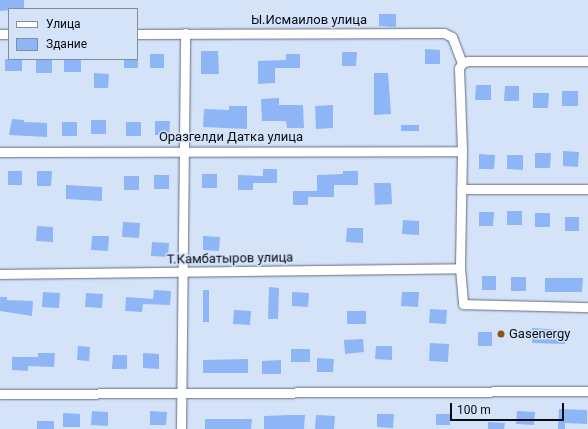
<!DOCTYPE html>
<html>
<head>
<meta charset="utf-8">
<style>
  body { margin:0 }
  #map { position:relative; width:588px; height:429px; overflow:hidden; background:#d5e3f9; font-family:Roboto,sans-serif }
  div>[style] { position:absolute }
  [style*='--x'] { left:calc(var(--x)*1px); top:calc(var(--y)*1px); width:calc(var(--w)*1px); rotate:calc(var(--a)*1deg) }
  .building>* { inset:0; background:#8eb5f6 }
  .roads { filter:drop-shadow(0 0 1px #616d80) drop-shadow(0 0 1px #616d80) }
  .street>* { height:9px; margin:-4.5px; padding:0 4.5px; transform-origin:4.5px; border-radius:4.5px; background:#fff }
  .dots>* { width:11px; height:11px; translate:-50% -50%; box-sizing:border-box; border:2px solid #d5e3f9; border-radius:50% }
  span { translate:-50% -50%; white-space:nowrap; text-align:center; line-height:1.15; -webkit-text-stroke:3px #d5e3f9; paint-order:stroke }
  .street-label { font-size:13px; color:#070b12 }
  .poi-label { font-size:13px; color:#070b12 }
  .left { translate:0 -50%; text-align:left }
  .legend { position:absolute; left:8px; top:8px; width:130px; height:52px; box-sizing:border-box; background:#d5e3f9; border:1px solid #838d9d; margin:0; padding:5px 7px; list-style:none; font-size:12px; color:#070b12 }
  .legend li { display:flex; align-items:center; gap:8px; height:20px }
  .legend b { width:20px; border:1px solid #838d9d }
  .scale { position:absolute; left:450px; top:403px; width:114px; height:18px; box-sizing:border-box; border:2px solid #070b12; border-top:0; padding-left:5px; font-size:12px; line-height:14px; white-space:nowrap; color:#070b12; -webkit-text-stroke:3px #d5e3f9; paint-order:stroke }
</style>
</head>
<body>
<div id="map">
  <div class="building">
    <div style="clip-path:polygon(0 0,24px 0,24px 9px,0 11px)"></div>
    <div style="clip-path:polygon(379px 14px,396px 14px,396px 27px,379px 26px)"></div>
    <div style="clip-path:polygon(425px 49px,440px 50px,440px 64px,425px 64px)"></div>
    <div style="clip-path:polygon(201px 51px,218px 51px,219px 74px,201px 74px)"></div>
    <div style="clip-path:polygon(342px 52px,357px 52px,356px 66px,342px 66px)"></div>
    <div style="clip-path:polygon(150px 54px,164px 54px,164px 68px,150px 68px)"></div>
    <div style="clip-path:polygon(286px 54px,300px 54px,300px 68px,275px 68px,275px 83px,258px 84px,258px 61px,286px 60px)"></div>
    <div style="clip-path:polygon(5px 59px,22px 59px,22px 71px,5px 71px)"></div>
    <div style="clip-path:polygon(36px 59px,52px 59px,52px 73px,36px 73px)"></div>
    <div style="clip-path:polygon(64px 59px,81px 59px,81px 72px,64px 72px)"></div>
    <div style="clip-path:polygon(124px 59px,138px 59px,138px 68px,124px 68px)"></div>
    <div style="clip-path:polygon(94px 73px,109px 74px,108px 88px,94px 88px)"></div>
    <div style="clip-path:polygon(374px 73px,388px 73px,391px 114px,374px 115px)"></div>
    <div style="clip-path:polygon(476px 85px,491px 85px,491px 100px,475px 100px)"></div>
    <div style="clip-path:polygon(505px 86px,519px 86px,519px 101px,504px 101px)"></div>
    <div style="clip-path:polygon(562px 91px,578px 91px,578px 106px,562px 106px)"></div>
    <div style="clip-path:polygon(533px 93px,549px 93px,548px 108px,533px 108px)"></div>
    <div style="clip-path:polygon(279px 98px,279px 105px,303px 105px,304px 128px,287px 128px,286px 121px,262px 121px,261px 99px)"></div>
    <div style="clip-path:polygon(333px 105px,333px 128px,316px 129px,315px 106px)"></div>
    <div style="clip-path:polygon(229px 106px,247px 106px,247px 129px,203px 127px,204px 109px,229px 110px)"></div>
    <div style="clip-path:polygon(12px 119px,24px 120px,24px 122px,47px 123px,47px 137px,9px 135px)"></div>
    <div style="clip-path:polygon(91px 120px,106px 120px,106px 134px,91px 134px)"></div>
    <div style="clip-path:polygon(155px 121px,170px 121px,169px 135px,155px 135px)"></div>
    <div style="clip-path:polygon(62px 122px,77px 122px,77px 136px,62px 136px)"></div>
    <div style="clip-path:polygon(126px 122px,141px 122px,141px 136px,126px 136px)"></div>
    <div style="clip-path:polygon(401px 125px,419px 125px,419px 131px,401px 131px)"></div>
    <div style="clip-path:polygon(563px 151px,579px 152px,578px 167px,563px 166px)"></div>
    <div style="clip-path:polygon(535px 153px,551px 153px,550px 168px,535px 168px)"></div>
    <div style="clip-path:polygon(479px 154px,495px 155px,494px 169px,479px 169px)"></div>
    <div style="clip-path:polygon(507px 155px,523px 155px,523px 170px,507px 169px)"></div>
    <div style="clip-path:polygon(263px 169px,277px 169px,277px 183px,253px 183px,253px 190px,238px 190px,238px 175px,263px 176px)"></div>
    <div style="clip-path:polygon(8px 171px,22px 171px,22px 185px,8px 185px)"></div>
    <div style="clip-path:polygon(37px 171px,52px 171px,51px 186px,37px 186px)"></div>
    <div style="clip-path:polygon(343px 171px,358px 171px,358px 185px,334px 185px,334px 197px,308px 197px,308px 205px,293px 205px,293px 191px,317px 191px,317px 175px,343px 174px)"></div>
    <div style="clip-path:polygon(202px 174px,217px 174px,217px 188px,202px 188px)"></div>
    <div style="clip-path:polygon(154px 175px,169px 175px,169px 189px,154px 189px)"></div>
    <div style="clip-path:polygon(124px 176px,139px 176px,139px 190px,124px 190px)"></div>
    <div style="clip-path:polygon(374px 183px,391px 183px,392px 204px,375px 205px)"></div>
    <div style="clip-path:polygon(66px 185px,102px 187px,102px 201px,66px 199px)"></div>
    <div style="clip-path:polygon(507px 211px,522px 211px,522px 225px,507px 225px)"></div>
    <div style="clip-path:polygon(479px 212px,494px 212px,493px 226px,479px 226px)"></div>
    <div style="clip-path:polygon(535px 213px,550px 213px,550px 227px,535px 227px)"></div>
    <div style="clip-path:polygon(565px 217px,579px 217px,579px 231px,565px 231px)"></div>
    <div style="clip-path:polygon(403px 220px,419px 221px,419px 235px,402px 234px)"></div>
    <div style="clip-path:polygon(123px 222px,140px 223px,139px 238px,122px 237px)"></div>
    <div style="clip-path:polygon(37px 226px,53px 227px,53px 242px,36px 241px)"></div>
    <div style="clip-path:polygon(347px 228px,363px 228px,363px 243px,346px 242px)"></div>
    <div style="clip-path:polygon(92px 236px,109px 236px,108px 251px,91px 250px)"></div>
    <div style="clip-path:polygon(203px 236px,220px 237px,219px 251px,203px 250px)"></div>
    <div style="clip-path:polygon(152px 242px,169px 243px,168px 257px,151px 256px)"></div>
    <div style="clip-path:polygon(482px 276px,496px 276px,496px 290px,482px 290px)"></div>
    <div style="clip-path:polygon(511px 277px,526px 277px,526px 291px,511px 291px)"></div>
    <div style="clip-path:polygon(545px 278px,583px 278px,582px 292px,545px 292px)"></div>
    <div style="clip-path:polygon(269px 287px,279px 288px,278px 319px,268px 319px)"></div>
    <div style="clip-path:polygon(154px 290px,171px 291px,170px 305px,143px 304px,142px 312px,125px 311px,126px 297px,153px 299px)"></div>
    <div style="clip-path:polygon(203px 290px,209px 290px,209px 322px,203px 322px)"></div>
    <div style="clip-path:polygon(43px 292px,60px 293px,59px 308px,42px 307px)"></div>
    <div style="clip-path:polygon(292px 292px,309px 293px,308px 307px,292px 306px)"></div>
    <div style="clip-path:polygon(402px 292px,419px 292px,418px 307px,401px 306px)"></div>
    <div style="clip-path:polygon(86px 293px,103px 294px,102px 308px,85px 307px)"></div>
    <div style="clip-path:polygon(0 297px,7px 297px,7px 300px,33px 301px,32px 316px,0 311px)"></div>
    <div style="clip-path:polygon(430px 309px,447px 310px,446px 324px,429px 323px)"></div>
    <div style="clip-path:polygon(234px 310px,251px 311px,250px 325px,233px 324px)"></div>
    <div style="clip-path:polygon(347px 311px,366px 311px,366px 324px,347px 324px)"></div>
    <div style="clip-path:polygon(532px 328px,564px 330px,565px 344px,532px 343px)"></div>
    <div style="clip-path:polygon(478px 332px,492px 332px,492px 346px,478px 346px)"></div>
    <div style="clip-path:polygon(363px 339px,364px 352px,345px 354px,344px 340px)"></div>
    <div style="clip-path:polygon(430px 343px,449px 344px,448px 362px,429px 361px)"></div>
    <div style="clip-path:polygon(78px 346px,90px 347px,89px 361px,77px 360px)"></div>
    <div style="clip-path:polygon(376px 346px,392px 346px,392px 360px,375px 359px)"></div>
    <div style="clip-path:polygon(291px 349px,310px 349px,310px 362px,291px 362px)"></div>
    <div style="clip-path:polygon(38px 353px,55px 353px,54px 367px,28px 366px,28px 371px,12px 370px,12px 357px,38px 357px)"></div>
    <div style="clip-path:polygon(143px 353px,159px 354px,159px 369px,143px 368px)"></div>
    <div style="clip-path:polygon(113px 355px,127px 355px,127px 369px,112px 369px)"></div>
    <div style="clip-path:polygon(317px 358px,334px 359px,333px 372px,317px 372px)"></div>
    <div style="clip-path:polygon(248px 359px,248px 373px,203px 373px,203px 360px)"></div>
    <div style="clip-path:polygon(281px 360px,281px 374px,262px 374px,262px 361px)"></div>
    <div style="clip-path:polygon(559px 409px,587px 410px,587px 424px,565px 423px,565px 429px,558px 429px)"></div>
    <div style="clip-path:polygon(92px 411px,108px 412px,108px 426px,91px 425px)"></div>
    <div style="clip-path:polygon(150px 411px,167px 412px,166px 425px,150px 425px)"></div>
    <div style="clip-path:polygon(517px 411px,535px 412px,534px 425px,516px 424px)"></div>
    <div style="clip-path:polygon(63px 413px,80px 414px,80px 427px,63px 427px)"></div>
    <div style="clip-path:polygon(377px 414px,394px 414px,393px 428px,377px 427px)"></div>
    <div style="clip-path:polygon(436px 414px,450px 414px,450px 425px,436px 425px)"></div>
    <div style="clip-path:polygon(288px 415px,305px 415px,304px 429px,264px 429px,264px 416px)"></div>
    <div style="clip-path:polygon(316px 415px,335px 416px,334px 429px,315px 429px)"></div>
    <div style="clip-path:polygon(205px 419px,252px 419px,251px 429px,205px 429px)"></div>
    <div style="clip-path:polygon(37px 421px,54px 421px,54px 429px,37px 429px)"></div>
    <div style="clip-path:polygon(488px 422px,505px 423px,504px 429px,488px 429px)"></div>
  </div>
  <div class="roads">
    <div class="street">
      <div style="--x:0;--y:34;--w:9;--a:0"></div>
      <div style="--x:137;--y:34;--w:307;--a:-0.2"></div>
      <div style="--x:444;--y:33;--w:9;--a:27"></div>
      <div style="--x:452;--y:37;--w:28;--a:69"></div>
      <div style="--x:462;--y:63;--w:6;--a:121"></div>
      <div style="--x:459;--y:68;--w:83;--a:87.9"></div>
      <div style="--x:462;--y:151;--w:117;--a:91"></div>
      <div style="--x:460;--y:268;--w:36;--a:85"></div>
      <div style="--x:463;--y:304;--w:125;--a:1.4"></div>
      <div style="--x:462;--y:63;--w:6;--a:-18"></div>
      <div style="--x:468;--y:61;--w:120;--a:0"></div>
      <div style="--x:0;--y:152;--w:462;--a:-0.1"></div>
      <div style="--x:461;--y:189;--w:127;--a:0"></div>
      <div style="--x:0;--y:274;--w:460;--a:-0.7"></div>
      <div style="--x:0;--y:394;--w:588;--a:-0.29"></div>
      <div style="--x:181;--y:429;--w:396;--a:-89.4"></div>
    </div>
  </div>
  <div class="dots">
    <div style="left:501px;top:334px;background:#905414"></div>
  </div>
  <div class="street-label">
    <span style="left:309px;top:20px">Ы.Исмаилов улица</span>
    <span style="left:231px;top:137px">Оразгелди Датка улица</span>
    <span style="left:230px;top:259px;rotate:-1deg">Т.Камбатыров улица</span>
  </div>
  <div class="poi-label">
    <span class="left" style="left:509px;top:334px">Gasenergy</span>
  </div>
  <ul class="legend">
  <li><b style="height:5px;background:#fff"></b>Улица</li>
  <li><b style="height:11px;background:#8eb5f6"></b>Здание</li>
  </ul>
  <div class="scale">100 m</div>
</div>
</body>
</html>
